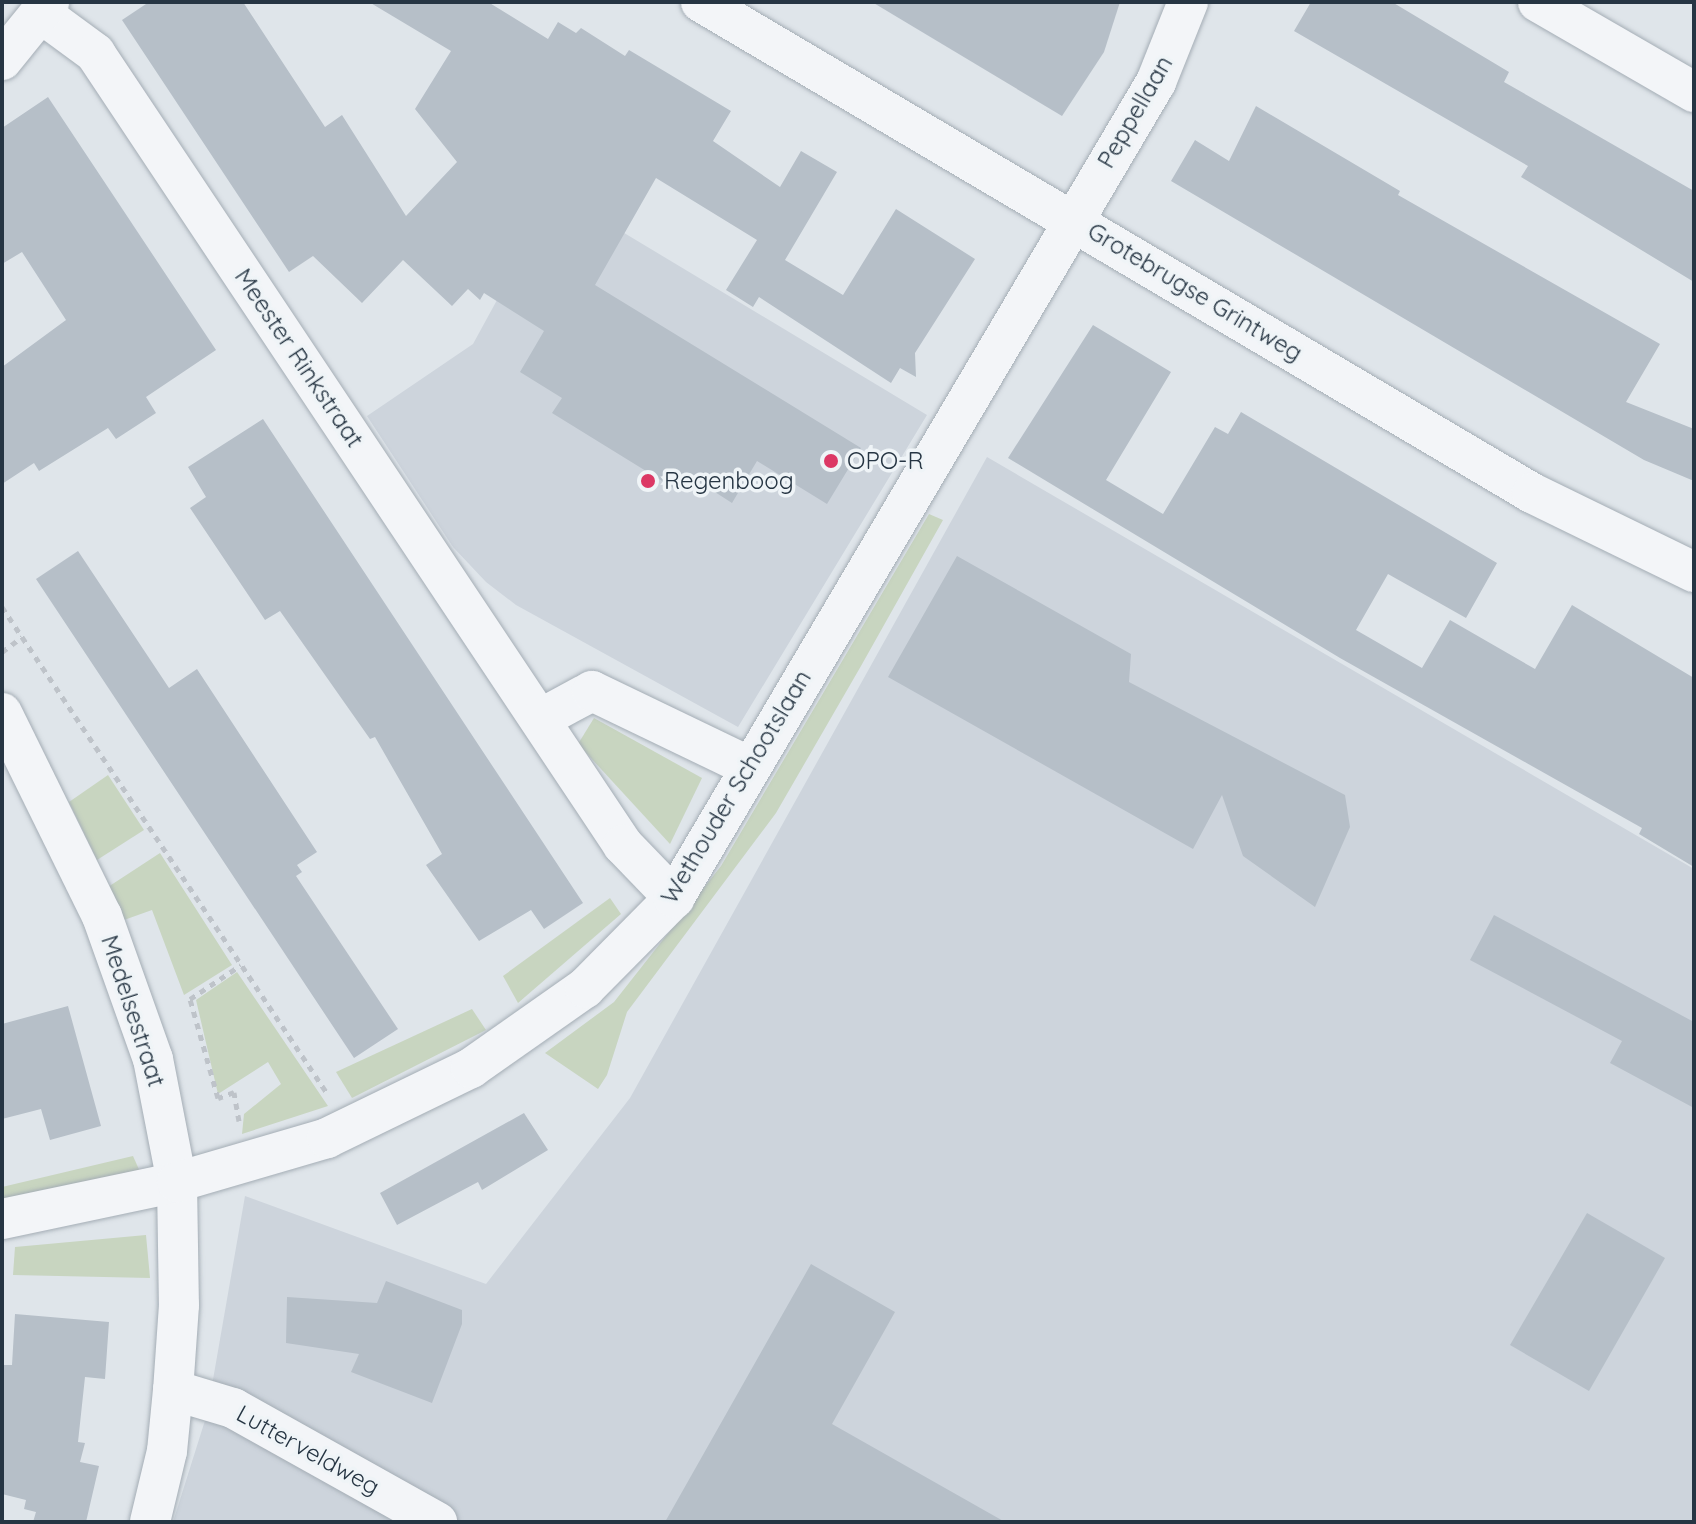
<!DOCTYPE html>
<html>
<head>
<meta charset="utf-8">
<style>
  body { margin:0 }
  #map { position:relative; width:1696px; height:1524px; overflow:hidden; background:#dfe5ea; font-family:Quicksand,sans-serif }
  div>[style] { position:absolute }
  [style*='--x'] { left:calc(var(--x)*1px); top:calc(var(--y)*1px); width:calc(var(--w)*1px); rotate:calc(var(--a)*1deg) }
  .built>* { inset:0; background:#cdd4dc }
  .green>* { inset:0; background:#c8d5c0 }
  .building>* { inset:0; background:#b6bfc8 }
  .path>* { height:5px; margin-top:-2.5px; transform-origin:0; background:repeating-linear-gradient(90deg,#bec3c9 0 6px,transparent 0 12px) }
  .roads { filter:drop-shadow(0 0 2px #a4adb5) drop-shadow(0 0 2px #a4adb5) }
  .minor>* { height:40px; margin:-20px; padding:0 20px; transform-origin:20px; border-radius:20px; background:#f3f5f8 }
  .dots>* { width:22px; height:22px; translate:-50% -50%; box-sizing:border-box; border:4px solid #eff4f7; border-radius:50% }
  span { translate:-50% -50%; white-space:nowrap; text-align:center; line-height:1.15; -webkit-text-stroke:7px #eff4f7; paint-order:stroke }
  .street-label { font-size:24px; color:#263543 }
  .poi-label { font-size:24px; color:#263543 }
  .left { translate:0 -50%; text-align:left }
  .frame { position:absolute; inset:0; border:4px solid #263543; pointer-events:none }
</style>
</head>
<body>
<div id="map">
  <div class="built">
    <div style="clip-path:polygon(556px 192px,927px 415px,738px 727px,516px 605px,486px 582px,453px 547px,367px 416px,473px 344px)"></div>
    <div style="clip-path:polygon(987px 457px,1694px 869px,1694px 1522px,173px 1522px,207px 1414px,245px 1196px,486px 1284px,630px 1098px)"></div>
  </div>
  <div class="green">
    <div style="clip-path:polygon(929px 514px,943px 520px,861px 666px,776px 813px,627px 1012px,607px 1075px,598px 1089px,545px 1053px,614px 1002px,721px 866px)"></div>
    <div style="clip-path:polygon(594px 718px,702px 778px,670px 844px,578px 744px)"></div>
    <div style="clip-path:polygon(108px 775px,144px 830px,97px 860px,69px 802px)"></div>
    <div style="clip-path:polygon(160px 853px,232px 965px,184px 995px,152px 910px,124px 920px,108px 887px)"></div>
    <div style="clip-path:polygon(610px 898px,621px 914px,518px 1003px,503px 976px)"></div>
    <div style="clip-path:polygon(237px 972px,328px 1106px,242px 1134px,244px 1114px,281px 1084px,268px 1062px,218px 1094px,196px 1000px)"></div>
    <div style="clip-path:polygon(472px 1009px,486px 1030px,352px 1098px,336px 1072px)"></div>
    <div style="clip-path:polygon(133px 1156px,141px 1174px,2px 1200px,2px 1187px)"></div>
    <div style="clip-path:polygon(146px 1235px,150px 1278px,13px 1275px,15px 1247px)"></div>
  </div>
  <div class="building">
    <div style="clip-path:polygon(149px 2px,243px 2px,325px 127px,342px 115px,406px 216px,457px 162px,415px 109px,451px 51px,369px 2px,488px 2px,548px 39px,558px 22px,576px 33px,581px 28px,625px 56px,629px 50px,731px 111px,713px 141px,780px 187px,801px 151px,837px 172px,785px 260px,843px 295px,896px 209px,975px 259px,915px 353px,916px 377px,900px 368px,891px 383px,759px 297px,753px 307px,726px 290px,757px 240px,656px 178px,595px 285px,861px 448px,827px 504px,757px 461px,732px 503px,690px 476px,680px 492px,552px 413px,562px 398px,520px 372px,544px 331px,484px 293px,480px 300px,468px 289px,452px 306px,403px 260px,362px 303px,313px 256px,289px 272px,122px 20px)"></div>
    <div style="clip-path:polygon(872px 2px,1120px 2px,1104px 52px,1062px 116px)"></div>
    <div style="clip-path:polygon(1311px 2px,1392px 2px,1509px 72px,1504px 82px,1694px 191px,1694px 282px,1521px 177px,1528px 166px,1294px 31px)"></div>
    <div style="clip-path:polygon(48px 97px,216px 350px,146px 397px,156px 413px,116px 439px,108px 428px,39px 471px,34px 463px,2px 484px,2px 367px,66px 320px,22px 252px,2px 264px,2px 128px)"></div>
    <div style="clip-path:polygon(1256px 106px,1400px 191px,1398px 195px,1660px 344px,1626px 402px,1694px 429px,1694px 481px,1644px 460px,1171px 181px,1195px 140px,1229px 161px)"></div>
    <div style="clip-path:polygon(1093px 325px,1171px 372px,1106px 480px,1163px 514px,1215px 427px,1228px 434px,1241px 412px,1497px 563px,1466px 618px,1388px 574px,1356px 630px,1422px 668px,1450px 620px,1535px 669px,1572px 605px,1694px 678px,1694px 867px,1639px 834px,1642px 828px,1340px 658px,1008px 458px)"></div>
    <div style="clip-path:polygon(263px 419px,583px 903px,544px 929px,531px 910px,479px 941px,426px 865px,442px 854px,375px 737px,370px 739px,280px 611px,265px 620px,190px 508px,206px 497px,188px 467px)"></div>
    <div style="clip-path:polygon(78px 551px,169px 688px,197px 669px,317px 852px,297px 865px,302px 872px,296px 876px,398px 1029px,354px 1058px,36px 579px)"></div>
    <div style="clip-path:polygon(957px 556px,1131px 654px,1129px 682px,1345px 795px,1350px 827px,1315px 907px,1243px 856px,1222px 795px,1193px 849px,888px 677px)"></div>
    <div style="clip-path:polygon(1494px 915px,1694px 1022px,1694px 1108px,1610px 1063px,1622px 1041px,1470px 960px)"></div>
    <div style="clip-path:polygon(68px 1006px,101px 1126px,50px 1140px,41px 1109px,2px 1119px,2px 1024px)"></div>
    <div style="clip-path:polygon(524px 1113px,548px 1150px,482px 1190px,478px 1182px,397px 1225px,380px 1193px)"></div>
    <div style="clip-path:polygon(1587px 1213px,1665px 1258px,1589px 1391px,1510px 1345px)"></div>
    <div style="clip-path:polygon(811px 1264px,895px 1312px,832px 1424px,1005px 1522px,665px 1522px)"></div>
    <div style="clip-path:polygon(386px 1281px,462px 1310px,462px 1324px,432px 1403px,351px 1372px,359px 1354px,286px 1343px,287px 1297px,377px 1303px)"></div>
    <div style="clip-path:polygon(15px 1314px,109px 1322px,105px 1379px,85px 1377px,78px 1442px,85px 1443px,80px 1462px,99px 1466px,86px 1522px,33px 1522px,36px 1512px,24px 1509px,26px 1500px,2px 1494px,2px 1365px,12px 1365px)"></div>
  </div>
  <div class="path">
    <div style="--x:2;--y:607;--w:585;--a:56.23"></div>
    <div style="--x:2;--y:652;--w:25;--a:-37"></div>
    <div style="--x:239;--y:1121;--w:29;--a:-100"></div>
    <div style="--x:234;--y:1092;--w:17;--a:159"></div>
    <div style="--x:218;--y:1098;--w:103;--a:-105.8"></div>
    <div style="--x:190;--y:999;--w:61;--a:-33.7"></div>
  </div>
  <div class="roads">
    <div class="minor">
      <div style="--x:701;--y:2;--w:965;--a:30.58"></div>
      <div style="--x:1532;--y:493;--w:180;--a:26"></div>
      <div style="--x:1538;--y:2;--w:180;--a:30"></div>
      <div style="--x:42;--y:14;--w:66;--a:36.3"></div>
      <div style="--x:95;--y:53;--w:952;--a:56.31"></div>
      <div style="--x:623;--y:845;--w:74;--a:46.1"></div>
      <div style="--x:2;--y:60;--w:75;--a:-51"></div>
      <div style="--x:2;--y:713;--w:226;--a:63.8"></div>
      <div style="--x:102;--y:916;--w:152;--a:70.4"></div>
      <div style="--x:153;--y:1059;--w:125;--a:79"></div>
      <div style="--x:177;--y:1182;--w:123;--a:89.1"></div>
      <div style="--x:179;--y:1305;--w:85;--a:94"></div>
      <div style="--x:173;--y:1390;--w:61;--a:95.6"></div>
      <div style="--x:167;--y:1451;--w:73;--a:103.5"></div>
      <div style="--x:540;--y:719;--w:59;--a:-28.3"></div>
      <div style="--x:592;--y:691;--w:175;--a:25.7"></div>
      <div style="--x:2;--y:1219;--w:179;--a:-11.9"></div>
      <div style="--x:177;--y:1182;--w:156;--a:-16.3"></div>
      <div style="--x:327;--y:1138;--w:160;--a:-25.9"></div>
      <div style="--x:471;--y:1068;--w:139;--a:-35.1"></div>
      <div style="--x:585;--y:988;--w:127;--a:-45.3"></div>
      <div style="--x:674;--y:898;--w:948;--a:-59.43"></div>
      <div style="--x:1156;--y:82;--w:86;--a:-68.2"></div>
      <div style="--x:173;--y:1390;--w:63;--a:16.7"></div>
      <div style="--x:233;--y:1408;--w:234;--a:29.2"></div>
    </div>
  </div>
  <div class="dots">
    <div style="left:831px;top:461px;background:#dc3865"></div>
    <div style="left:648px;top:481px;background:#dc3865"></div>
  </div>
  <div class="street-label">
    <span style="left:1135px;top:112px;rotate:-60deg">Peppellaan</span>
    <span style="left:1195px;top:292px;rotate:31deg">Grotebrugse Grintweg</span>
    <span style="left:299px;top:358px;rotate:56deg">Meester Rinkstraat</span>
    <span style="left:736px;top:787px;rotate:-59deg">Wethouder Schootslaan</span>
    <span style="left:133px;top:1011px;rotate:72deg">Medelsestraat</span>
    <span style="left:308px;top:1450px;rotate:29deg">Lutterveldweg</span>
  </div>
  <div class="poi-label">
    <span class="left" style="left:847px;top:461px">OPO-R</span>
    <span class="left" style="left:664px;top:481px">Regenboog</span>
  </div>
  <div class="frame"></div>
</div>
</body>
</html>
